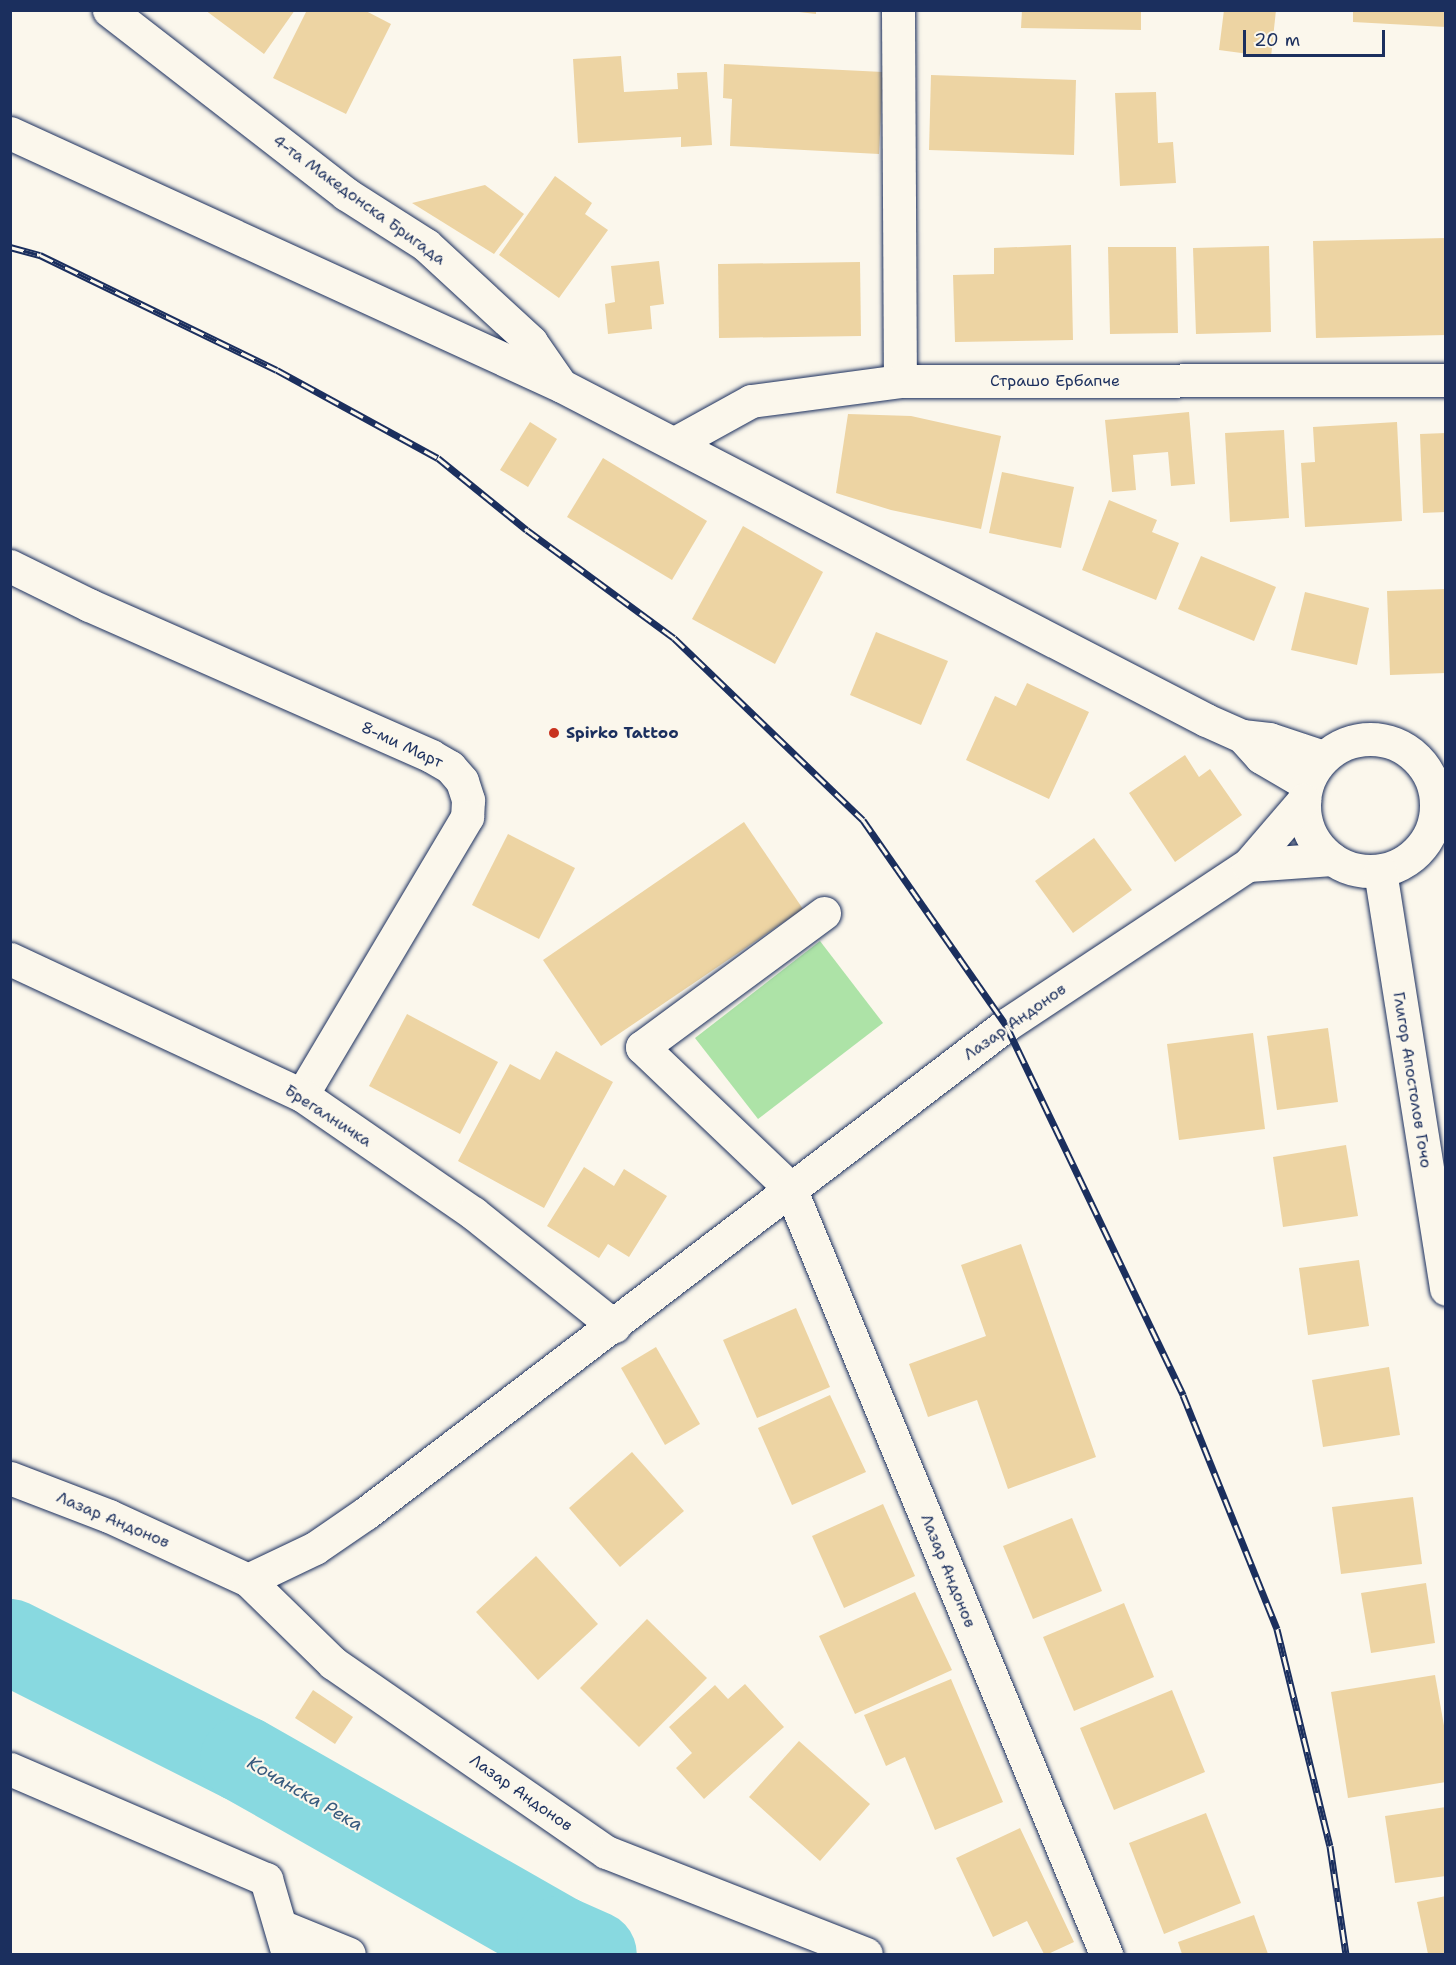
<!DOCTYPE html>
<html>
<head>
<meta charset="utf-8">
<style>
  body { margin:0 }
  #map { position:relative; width:1456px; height:1965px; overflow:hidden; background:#fbf7ec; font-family:"Shantell Sans",sans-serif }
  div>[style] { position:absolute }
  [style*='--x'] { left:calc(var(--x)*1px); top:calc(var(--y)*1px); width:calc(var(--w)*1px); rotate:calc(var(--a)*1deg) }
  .green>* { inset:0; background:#ade3a7 }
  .river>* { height:86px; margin:-43px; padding:0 43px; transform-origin:43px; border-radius:43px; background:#88d9e0 }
  .building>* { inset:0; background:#edd4a3 }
  .roads { filter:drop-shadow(0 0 2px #1b2f5e) drop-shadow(0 0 2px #1b2f5e) }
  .minor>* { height:33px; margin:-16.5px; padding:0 16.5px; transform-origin:16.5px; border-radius:16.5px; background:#fbf7ec }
  .minor>.ring { margin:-16.5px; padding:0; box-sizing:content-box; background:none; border:33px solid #fbf7ec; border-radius:50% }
  .rail>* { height:7px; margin-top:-3.5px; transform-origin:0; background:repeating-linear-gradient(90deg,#fbf7ec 0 14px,#1b2f5e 0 28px); box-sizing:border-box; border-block:2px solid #1b2f5e }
  .dots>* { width:16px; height:16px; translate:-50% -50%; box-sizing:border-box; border:3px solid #fbf7ec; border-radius:50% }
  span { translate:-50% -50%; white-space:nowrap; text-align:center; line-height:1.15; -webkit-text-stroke:4.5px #fbf7ec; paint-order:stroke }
  .street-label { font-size:16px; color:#1b2f5e }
  .poi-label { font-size:16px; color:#1b2f5e; font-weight:700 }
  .left { translate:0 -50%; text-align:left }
  .water-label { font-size:18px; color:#365a7e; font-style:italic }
  .frame { position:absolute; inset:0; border:12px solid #1b2f5e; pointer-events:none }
  .scale { position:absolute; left:1243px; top:30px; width:142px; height:27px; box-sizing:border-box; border:3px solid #1b2f5e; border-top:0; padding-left:8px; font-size:18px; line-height:21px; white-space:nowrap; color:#1b2f5e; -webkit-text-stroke:4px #fbf7ec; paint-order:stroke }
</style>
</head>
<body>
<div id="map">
  <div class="green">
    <div style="clip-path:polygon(820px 941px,883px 1023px,758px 1119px,695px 1038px)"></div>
  </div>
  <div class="river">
    <div style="--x:10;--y:1642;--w:261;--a:26.7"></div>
    <div style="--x:243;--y:1759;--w:365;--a:29.6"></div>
    <div style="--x:560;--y:1939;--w:37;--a:24"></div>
  </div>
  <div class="building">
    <div style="clip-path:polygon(205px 10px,295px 10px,264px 54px)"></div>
    <div style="clip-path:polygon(307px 10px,364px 10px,391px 24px,346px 114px,273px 78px)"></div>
    <div style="clip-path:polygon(782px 10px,816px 10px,816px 14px)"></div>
    <div style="clip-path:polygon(1022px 10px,1141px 10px,1141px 30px,1021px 28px)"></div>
    <div style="clip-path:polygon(1224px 10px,1276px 10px,1271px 57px,1219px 50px)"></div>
    <div style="clip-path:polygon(1353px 10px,1446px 10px,1446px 27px,1353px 22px)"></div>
    <div style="clip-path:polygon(621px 56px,624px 92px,678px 89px,677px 73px,707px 72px,712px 145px,681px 147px,681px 137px,578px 143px,573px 59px)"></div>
    <div style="clip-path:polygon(724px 64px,883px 72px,879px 154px,730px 146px,732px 99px,723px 98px)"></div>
    <div style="clip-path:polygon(931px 75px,1076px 80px,1074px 155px,929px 150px)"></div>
    <div style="clip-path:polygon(1156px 92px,1158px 143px,1173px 142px,1176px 183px,1120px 186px,1115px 93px)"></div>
    <div style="clip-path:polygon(555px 176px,592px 203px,585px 214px,608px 230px,559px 298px,499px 255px)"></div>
    <div style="clip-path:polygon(485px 185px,524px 214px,494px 254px,412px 203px)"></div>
    <div style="clip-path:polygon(1446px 238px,1446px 335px,1316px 338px,1313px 241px)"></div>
    <div style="clip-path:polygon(1071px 245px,1073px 340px,955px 342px,953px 275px,994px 274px,994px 248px)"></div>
    <div style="clip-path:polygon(1269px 246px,1271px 332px,1196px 334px,1193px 248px)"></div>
    <div style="clip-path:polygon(1108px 247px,1176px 247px,1178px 333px,1110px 334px)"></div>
    <div style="clip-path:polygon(659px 261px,664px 304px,650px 306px,652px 329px,608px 334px,605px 304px,615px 302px,611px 266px)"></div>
    <div style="clip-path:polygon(860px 262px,861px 336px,719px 338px,718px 264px)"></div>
    <div style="clip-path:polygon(1189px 412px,1195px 484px,1171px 486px,1168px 452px,1133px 455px,1136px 490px,1112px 492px,1105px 420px)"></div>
    <div style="clip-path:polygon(848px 414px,911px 416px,1001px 436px,981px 529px,891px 510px,836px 493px)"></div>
    <div style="clip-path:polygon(530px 422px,557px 439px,528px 487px,500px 470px)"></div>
    <div style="clip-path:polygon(1397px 422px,1402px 521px,1305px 527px,1301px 463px,1315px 462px,1313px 427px)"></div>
    <div style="clip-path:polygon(1284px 430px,1289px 518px,1230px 522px,1225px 433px)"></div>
    <div style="clip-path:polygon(1446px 433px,1446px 512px,1423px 513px,1420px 434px)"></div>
    <div style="clip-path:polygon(603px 458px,707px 521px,672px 580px,567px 517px)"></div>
    <div style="clip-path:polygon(1002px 472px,1074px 487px,1061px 548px,989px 533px)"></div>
    <div style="clip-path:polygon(1109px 500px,1157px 520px,1152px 532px,1179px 543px,1156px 600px,1082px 570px)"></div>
    <div style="clip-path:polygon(743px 526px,823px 572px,775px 664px,692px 619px)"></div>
    <div style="clip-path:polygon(1201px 556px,1276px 587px,1254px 641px,1178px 609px)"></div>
    <div style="clip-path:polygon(1446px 589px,1446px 673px,1390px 675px,1387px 591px)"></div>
    <div style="clip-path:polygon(1305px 592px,1369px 608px,1357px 665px,1291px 650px)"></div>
    <div style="clip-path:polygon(876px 632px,948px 661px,921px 725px,850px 695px)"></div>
    <div style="clip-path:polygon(1027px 683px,1089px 712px,1049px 799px,966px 760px,995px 696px,1016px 706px)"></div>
    <div style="clip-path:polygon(1185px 755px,1199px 777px,1210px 769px,1242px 815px,1175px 862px,1129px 793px)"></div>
    <div style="clip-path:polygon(744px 822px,803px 909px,601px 1046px,543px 960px)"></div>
    <div style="clip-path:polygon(508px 834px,575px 868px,539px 939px,472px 905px)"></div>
    <div style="clip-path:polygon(1094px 838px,1132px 890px,1073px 933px,1035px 881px)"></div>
    <div style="clip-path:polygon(407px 1014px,498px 1062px,460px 1134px,369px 1086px)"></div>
    <div style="clip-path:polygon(1328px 1028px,1338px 1102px,1277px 1110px,1267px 1036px)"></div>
    <div style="clip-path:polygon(1253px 1033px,1265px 1129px,1179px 1140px,1167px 1044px)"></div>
    <div style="clip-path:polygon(556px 1051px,613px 1082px,544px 1208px,458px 1161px,510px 1064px,540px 1080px)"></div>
    <div style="clip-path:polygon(1346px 1145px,1358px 1216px,1283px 1227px,1273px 1157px)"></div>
    <div style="clip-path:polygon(584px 1167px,614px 1186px,624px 1169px,667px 1196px,629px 1257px,608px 1244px,599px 1258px,547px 1226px)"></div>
    <div style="clip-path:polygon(1021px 1244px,1096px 1457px,1008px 1489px,977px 1400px,928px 1417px,909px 1364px,986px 1336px,961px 1265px)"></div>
    <div style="clip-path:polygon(1359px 1260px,1369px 1326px,1308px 1335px,1299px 1268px)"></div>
    <div style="clip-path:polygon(796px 1308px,830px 1387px,757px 1418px,723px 1340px)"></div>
    <div style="clip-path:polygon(656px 1347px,700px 1424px,665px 1445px,621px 1368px)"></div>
    <div style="clip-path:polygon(1389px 1367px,1400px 1435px,1323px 1447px,1312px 1380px)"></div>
    <div style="clip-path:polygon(830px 1395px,866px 1472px,792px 1505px,758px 1428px)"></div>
    <div style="clip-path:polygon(632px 1452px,684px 1511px,620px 1567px,569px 1508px)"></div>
    <div style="clip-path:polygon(1413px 1497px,1422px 1564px,1341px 1574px,1332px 1507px)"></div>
    <div style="clip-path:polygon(883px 1504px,915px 1576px,844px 1608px,812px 1536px)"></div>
    <div style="clip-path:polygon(1072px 1518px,1102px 1591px,1033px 1619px,1003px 1546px)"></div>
    <div style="clip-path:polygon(536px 1556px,598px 1624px,538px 1680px,476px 1612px)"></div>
    <div style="clip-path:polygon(1426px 1583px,1435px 1643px,1371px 1653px,1361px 1593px)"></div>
    <div style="clip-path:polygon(915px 1592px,952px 1670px,855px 1714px,819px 1636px)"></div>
    <div style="clip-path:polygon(1124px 1603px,1154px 1677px,1074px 1711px,1043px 1637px)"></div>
    <div style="clip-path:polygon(647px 1619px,707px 1678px,639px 1747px,580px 1688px)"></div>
    <div style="clip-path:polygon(1435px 1675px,1446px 1737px,1446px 1782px,1348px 1798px,1331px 1692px)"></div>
    <div style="clip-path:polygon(951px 1679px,1003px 1802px,935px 1830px,905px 1757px,886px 1766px,864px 1715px)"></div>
    <div style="clip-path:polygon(745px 1684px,784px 1727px,704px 1799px,676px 1768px,692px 1753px,669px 1727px,715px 1685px,728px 1699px)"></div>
    <div style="clip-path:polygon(313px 1690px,353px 1717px,335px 1744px,295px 1718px)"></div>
    <div style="clip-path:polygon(1172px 1690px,1205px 1772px,1114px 1810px,1080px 1728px)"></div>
    <div style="clip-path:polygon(799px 1741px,870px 1804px,820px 1861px,749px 1797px)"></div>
    <div style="clip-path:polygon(1446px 1807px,1446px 1876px,1395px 1883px,1385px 1816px)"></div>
    <div style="clip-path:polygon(1206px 1813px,1241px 1903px,1164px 1934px,1129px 1843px)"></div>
    <div style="clip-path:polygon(1020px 1828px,1074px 1942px,1048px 1954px,1044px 1954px,1027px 1921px,993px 1937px,956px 1858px)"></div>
    <div style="clip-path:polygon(1446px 1896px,1446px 1954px,1428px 1954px,1417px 1902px)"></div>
    <div style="clip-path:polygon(1254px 1915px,1268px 1954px,1182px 1954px,1178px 1942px)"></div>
  </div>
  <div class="roads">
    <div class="minor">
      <div style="--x:109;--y:10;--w:300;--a:37.8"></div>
      <div style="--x:346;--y:194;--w:95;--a:32.5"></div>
      <div style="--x:426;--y:245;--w:143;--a:42.7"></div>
      <div style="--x:531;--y:342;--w:51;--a:55.4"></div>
      <div style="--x:898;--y:10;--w:371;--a:89.7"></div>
      <div style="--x:10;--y:133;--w:607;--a:24.62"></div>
      <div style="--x:562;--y:386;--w:725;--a:27.41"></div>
      <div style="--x:1206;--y:720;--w:39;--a:24"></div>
      <div style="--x:1242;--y:736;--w:27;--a:6"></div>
      <div style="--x:1269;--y:739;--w:57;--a:18.4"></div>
      <div style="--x:675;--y:443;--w:87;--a:-28.9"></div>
      <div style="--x:751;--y:401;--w:150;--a:-7.6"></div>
      <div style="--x:900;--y:381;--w:546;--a:-0.1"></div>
      <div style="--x:10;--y:566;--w:88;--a:26.3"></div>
      <div style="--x:89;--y:605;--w:374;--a:23.8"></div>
      <div style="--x:431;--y:756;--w:22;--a:30"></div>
      <div style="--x:450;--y:767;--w:18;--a:49"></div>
      <div style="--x:462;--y:781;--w:20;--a:72"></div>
      <div style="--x:468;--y:800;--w:17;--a:93"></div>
      <div style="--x:467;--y:817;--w:323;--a:120.7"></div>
      <div style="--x:1242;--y:736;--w:28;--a:48"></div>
      <div style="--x:1261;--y:757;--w:53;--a:30.4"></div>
      <div class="ring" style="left:1304px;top:739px;width:99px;height:99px"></div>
      <div style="--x:1248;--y:865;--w:84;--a:-4.1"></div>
      <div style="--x:1380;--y:871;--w:423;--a:81"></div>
      <div style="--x:824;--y:913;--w:226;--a:143.6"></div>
      <div style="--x:642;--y:1047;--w:204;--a:43.6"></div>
      <div style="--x:790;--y:1188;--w:829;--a:67.58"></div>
      <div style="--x:10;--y:959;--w:322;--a:25"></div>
      <div style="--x:302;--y:1095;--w:208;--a:34.6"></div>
      <div style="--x:473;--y:1213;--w:181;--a:38.7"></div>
      <div style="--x:10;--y:1478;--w:106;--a:21"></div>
      <div style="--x:109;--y:1516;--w:153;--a:24.7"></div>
      <div style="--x:248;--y:1580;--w:119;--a:44.3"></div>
      <div style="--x:333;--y:1663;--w:332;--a:34.7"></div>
      <div style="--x:606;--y:1852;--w:279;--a:21.4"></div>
      <div style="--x:248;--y:1580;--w:74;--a:-25.5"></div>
      <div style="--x:315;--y:1548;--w:62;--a:-34.5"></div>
      <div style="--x:366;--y:1513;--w:805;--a:-37.33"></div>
      <div style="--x:1006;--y:1025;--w:290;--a:-33.5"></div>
      <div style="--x:1248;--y:865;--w:86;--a:-49.3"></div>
      <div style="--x:10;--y:1769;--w:279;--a:23.3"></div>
      <div style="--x:266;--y:1879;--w:78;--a:73.7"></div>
      <div style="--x:283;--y:1927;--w:71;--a:22.2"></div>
    </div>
  </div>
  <div class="rail">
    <div style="--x:10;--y:247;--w:31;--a:15"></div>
    <div style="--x:40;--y:255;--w:263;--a:25.9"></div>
    <div style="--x:277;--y:370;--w:183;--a:28.7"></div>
    <div style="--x:438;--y:458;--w:114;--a:39"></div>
    <div style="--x:527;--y:530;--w:182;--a:36.3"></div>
    <div style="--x:674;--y:638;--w:262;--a:43.9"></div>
    <div style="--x:863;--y:820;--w:250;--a:55.1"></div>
    <div style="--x:1006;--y:1025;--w:410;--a:64.4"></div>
    <div style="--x:1183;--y:1395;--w:252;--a:68.1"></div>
    <div style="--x:1277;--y:1629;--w:223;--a:76.3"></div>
    <div style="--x:1330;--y:1846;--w:109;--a:81.6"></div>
  </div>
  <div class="dots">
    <div style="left:554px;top:733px;background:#c8321e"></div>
  </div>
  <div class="street-label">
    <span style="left:359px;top:200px;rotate:36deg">4-та Македонска Бригада</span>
    <span style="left:1055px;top:381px">Страшо Ербапче</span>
    <span style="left:402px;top:745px;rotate:25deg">8-ми Март</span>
    <span style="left:1015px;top:1022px;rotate:-35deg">Лазар Андонов</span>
    <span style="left:1412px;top:1080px;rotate:81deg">Глигор Апостолов Гочо</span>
    <span style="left:328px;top:1116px;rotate:33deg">Брегалничка</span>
    <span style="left:113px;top:1520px;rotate:23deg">Лазар Андонов</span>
    <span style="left:948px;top:1571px;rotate:68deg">Лазар Андонов</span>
    <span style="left:521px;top:1793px;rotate:35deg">Лазар Андонов</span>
  </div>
  <div class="poi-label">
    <span class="left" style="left:566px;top:733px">Spirko Tattoo</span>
  </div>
  <div class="water-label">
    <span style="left:305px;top:1794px;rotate:30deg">Кочанска Река</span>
  </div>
  <div class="frame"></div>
  <div class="scale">20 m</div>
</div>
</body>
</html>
